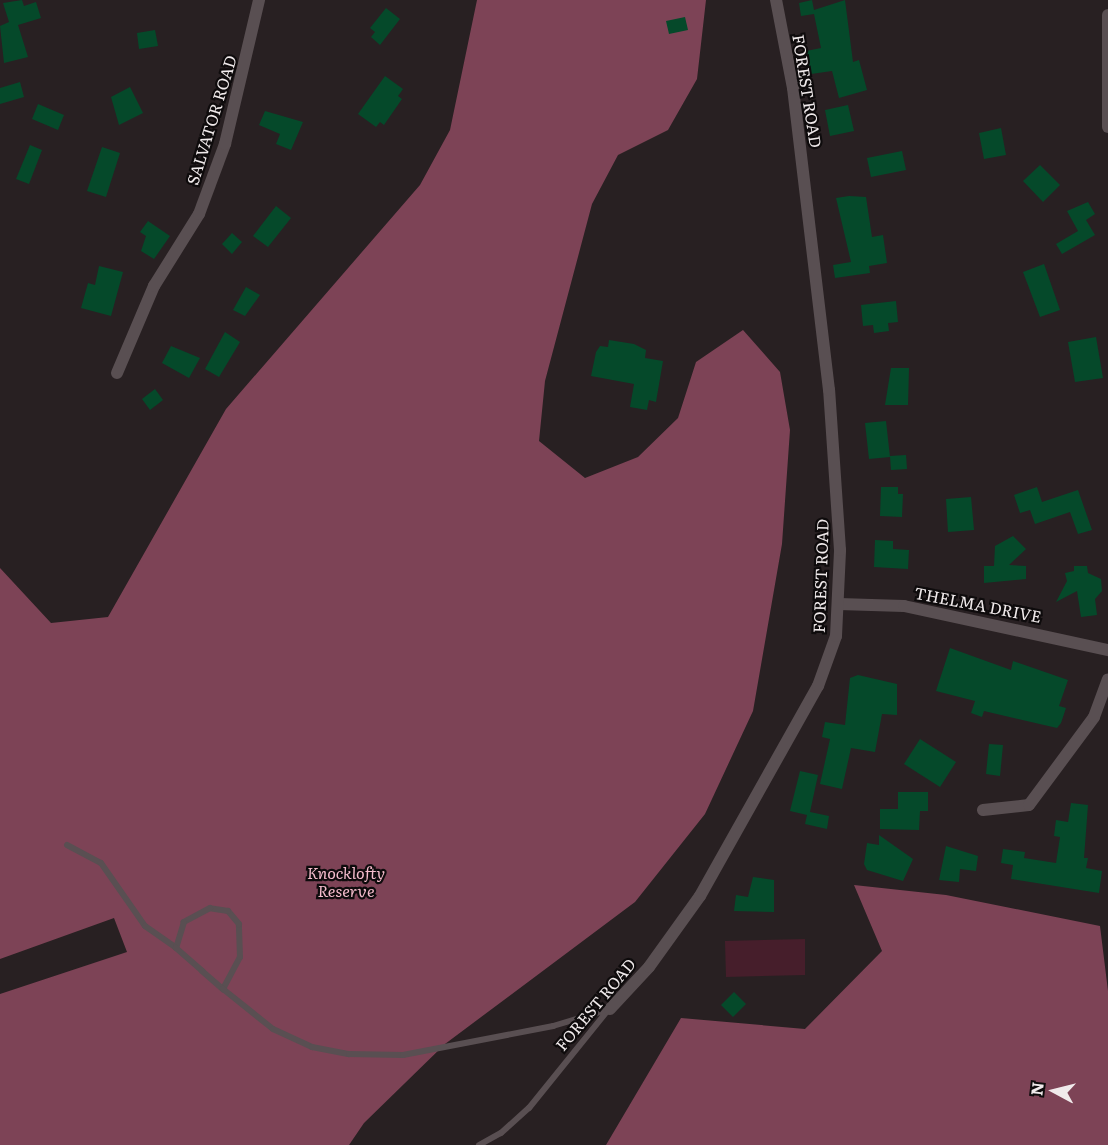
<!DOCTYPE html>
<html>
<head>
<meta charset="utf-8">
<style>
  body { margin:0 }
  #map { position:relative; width:1108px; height:1145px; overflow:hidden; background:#282022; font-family:Literata,serif }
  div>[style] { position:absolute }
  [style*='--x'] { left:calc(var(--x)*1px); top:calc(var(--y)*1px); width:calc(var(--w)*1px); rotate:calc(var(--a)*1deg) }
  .green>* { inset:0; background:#461e2b }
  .forest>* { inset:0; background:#7d4356 }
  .building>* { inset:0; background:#05492a }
  .service>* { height:6px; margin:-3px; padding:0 3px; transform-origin:3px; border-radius:3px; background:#594f52 }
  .minor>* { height:12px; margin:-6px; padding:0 6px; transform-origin:6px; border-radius:6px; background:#594f52 }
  span { translate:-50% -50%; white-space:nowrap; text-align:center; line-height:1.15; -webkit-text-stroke:4.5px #0e0b0c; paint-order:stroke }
  .street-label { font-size:16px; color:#f0eaeb }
  .park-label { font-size:16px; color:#f6bdcd; font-style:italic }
  .north { position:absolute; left:1024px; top:1061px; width:60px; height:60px; -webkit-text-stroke:4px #0e0b0c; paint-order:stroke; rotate:277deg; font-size:16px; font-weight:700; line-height:24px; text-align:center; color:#f0eaeb }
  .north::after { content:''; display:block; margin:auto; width:21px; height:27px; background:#f0eaeb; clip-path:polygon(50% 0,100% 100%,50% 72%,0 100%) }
</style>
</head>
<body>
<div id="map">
  <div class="green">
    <div style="clip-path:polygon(805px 939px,805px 975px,726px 977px,725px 941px)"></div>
  </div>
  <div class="forest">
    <div style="clip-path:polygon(477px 0,706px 0,697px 79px,668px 130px,618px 155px,592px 204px,545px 381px,539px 441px,585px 478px,638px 457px,678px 418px,696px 362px,743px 330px,780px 372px,790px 430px,782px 544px,753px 711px,705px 814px,635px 902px,445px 1044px,364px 1123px,349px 1145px,0 1145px,0 994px,127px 952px,114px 918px,0 959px,0 568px,51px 623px,108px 617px,226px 409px,420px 185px,450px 130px)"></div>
    <div style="clip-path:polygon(854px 885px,946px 895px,1100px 926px,1108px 991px,1108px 1145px,606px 1145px,681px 1018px,805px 1029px,882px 951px)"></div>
  </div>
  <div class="building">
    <div style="clip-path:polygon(22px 0,24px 6px,36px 2px,41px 18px,18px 25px,28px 57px,4px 63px,0 26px,9px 22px,3px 3px)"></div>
    <div style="clip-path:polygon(812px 0,814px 10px,845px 0,853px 62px,859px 60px,867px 90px,839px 98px,832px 71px,811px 74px,806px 51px,821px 48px,814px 14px,801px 16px,799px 3px)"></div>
    <div style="clip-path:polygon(386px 8px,400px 19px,380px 45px,371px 37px,375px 32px,370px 28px)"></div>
    <div style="clip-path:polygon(685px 17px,688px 30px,669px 34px,666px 21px)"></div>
    <div style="clip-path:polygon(155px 30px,158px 46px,139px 49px,137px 33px)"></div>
    <div style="clip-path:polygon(385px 76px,403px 89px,398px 96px,402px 99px,384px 125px,380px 122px,376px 127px,358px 114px)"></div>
    <div style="clip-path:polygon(20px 82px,24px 97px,0 104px,0 88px)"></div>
    <div style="clip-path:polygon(130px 87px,143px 113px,119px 125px,111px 97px)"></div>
    <div style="clip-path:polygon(38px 104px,64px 115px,58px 130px,32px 119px)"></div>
    <div style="clip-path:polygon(848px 105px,854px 131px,830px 136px,825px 110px)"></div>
    <div style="clip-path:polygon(265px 111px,303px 122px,291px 150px,276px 144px,280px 134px,259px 125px)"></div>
    <div style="clip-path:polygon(1001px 128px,1006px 155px,984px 159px,979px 133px)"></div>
    <div style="clip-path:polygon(30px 145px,42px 150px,29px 184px,16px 179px)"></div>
    <div style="clip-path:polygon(102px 147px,120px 153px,106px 197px,87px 191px)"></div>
    <div style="clip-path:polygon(902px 151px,906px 170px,871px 177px,867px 158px)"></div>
    <div style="clip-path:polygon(1040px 165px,1060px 185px,1043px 202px,1023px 181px)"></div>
    <div style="clip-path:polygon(849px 196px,866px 197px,872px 237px,883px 235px,887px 263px,869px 266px,870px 273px,835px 278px,833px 265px,851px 262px,836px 198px)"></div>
    <div style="clip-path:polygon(1088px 202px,1095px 214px,1086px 220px,1095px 235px,1062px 254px,1056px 244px,1078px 231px,1067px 211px)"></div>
    <div style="clip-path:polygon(276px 206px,291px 218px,268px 247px,253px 236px)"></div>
    <div style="clip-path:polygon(148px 221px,170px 236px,154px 259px,141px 251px,146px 236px,140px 232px)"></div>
    <div style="clip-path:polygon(232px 233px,242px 242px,232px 254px,222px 244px)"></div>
    <div style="clip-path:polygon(1044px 264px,1060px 310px,1040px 317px,1023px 272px)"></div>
    <div style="clip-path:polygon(99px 266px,123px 272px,111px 316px,81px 308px,88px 283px,95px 285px)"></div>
    <div style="clip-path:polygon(246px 287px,260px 295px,245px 316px,233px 310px)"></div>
    <div style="clip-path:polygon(896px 301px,898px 322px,888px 323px,889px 331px,874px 333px,873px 325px,863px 326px,861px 305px)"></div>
    <div style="clip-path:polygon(225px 332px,240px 342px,219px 377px,205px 369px)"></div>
    <div style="clip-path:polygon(1096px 337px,1103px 378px,1075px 382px,1068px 342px)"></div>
    <div style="clip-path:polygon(609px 340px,634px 344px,646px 350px,645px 358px,663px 361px,656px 402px,649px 400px,647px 410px,630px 407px,634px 384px,591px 376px,596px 352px,600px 346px,608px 347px)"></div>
    <div style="clip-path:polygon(171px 346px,200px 358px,189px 378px,162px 363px)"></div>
    <div style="clip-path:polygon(891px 368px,909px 368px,908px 405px,885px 405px)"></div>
    <div style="clip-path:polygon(155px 389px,163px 400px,150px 410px,142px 399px)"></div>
    <div style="clip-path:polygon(886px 421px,890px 457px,869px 459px,865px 423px)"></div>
    <div style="clip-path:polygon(906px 455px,907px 469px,891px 470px,890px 456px)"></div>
    <div style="clip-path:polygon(881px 487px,898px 487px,898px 494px,903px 494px,902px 517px,880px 516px)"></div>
    <div style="clip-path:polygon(1037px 487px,1042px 502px,1078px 490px,1092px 530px,1078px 534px,1070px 512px,1035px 524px,1030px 510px,1020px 513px,1014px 495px)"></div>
    <div style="clip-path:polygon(971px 497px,974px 530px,948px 532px,946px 499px)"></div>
    <div style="clip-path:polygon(1013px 536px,1026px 549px,1009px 565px,1026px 566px,1026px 579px,984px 583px,984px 566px,994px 566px,995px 546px)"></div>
    <div style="clip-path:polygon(875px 540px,893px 541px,893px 549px,909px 550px,908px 569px,874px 567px)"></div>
    <div style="clip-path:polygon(1074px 566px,1087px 566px,1088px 573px,1101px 579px,1102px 591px,1095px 599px,1097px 615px,1081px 617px,1077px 591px,1056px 602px,1067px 581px,1065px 573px,1074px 571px)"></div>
    <div style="clip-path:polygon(950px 648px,1011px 670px,1013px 661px,1068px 680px,1059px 706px,1066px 708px,1061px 723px,1057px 728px,984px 711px,982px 717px,971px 713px,975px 701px,936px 691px)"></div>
    <div style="clip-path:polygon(858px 675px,897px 684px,897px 715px,882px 714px,875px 752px,851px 748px,842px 789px,820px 784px,830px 739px,822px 737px,825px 722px,845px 725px,850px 678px)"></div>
    <div style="clip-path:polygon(920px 739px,956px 762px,940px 787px,904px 764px)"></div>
    <div style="clip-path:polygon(989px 744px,1003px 745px,1000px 776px,986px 774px)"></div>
    <div style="clip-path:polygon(800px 771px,818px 775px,810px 812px,829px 816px,827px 829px,805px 824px,807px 815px,790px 811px)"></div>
    <div style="clip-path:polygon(898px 792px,928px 792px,928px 811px,920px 811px,919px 830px,880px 829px,880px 809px,898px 809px)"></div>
    <div style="clip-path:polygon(1071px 803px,1088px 805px,1084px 858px,1088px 858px,1086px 868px,1102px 871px,1099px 893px,1011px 879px,1013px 865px,1001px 863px,1003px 849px,1025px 852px,1024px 858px,1056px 863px,1060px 837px,1054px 836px,1056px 820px,1068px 822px)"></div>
    <div style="clip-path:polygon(879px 835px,913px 859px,903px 881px,867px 870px,864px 864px,867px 843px,879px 845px)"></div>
    <div style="clip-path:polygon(946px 846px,978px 856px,976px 871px,960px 869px,959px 882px,939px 880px)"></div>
    <div style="clip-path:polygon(753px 877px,774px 880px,774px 912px,734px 911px,736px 895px,748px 897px)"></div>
    <div style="clip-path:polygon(734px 992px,746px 1004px,733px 1017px,721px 1005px)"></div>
  </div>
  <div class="service">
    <div style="--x:67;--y:845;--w:38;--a:28"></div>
    <div style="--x:101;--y:863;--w:77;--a:55.1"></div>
    <div style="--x:145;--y:926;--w:38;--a:35"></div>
    <div style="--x:223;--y:989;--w:36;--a:-62"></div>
    <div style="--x:240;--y:957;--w:33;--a:-92"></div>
    <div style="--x:239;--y:924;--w:17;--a:-130"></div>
    <div style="--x:228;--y:911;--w:18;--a:-171"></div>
    <div style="--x:210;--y:908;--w:30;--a:152"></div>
    <div style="--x:184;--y:922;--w:27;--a:107"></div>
    <div style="--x:176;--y:948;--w:35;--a:41"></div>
    <div style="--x:202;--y:971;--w:28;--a:41"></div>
    <div style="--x:223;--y:989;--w:64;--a:38.7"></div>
    <div style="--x:273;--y:1029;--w:43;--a:24.8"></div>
    <div style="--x:312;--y:1047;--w:38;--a:11"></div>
    <div style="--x:349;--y:1054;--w:54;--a:1.1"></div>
    <div style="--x:403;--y:1055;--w:153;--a:-10.9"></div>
    <div style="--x:553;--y:1026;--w:59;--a:-16.6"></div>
    <div style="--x:479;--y:1145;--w:25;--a:-29"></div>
    <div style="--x:501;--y:1133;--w:38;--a:-42"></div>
    <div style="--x:529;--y:1108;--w:127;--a:-51.1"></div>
  </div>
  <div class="minor">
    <div style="--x:1108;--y:15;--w:112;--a:90"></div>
    <div style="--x:117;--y:373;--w:95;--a:-67"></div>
    <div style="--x:154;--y:286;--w:85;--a:-58"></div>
    <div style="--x:199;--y:214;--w:75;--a:-69.6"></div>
    <div style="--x:225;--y:144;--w:148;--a:-76.7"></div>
    <div style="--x:839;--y:604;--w:65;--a:1.8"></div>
    <div style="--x:904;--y:606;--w:209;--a:12.2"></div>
    <div style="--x:983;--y:810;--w:46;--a:-6.2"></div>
    <div style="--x:1029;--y:805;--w:109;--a:-53.5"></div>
    <div style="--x:1094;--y:717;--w:40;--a:-69.8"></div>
    <div style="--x:610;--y:1009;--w:57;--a:-47.1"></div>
    <div style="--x:649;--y:967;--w:87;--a:-54.3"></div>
    <div style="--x:700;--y:896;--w:241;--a:-60.7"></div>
    <div style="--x:818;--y:686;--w:53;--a:-70.2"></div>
    <div style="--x:836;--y:636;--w:86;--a:-87.3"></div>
    <div style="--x:840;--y:550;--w:160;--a:-93.9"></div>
    <div style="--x:829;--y:390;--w:304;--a:-96.8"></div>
    <div style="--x:793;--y:88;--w:90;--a:-100.9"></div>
  </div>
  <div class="street-label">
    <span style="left:808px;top:91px;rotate:81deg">FOREST ROAD</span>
    <span style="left:211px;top:120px;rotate:-73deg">SALVATOR ROAD</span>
    <span style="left:820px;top:576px;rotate:-88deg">FOREST ROAD</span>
    <span style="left:978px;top:604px;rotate:11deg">THELMA DRIVE</span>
    <span style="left:595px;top:1004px;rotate:-50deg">FOREST ROAD</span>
  </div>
  <div class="park-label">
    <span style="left:346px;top:881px">Knocklofty<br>Reserve</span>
  </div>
  <div class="north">N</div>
</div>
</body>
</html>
